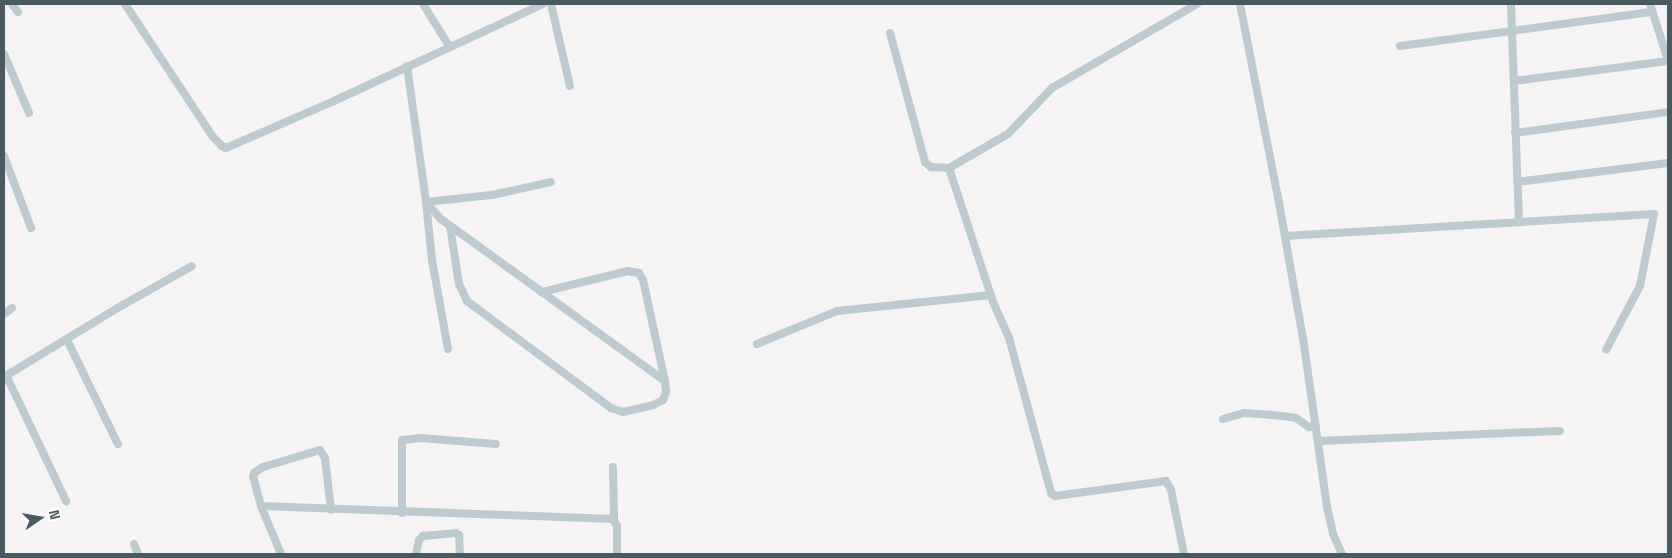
<!DOCTYPE html>
<html>
<head>
<meta charset="utf-8">
<style>
  body { margin:0 }
  #map { position:relative; width:1672px; height:558px; overflow:hidden; background:#f5f3f3; font-family:"Space Grotesk",sans-serif }
  div>[style] { position:absolute }
  [style*='--x'] { left:calc(var(--x)*1px); top:calc(var(--y)*1px); width:calc(var(--w)*1px); rotate:calc(var(--a)*1deg) }
  .minor>* { height:8px; margin:-4px; padding:0 4px; transform-origin:4px; border-radius:4px; background:#bdcacf }
  span { translate:-50% -50%; white-space:nowrap; text-align:center; line-height:1.15; -webkit-text-stroke:4px #fff; paint-order:stroke }
  .frame { position:absolute; inset:0; border:5px solid #495a61; pointer-events:none }
  .north { position:absolute; left:15px; top:493px; width:50px; height:50px; -webkit-text-stroke:4px #fff; paint-order:stroke; rotate:77deg; font-size:14px; font-weight:700; line-height:20px; text-align:center; color:#495a61 }
  .north::after { content:''; display:block; margin:auto; width:18px; height:22px; background:#495a61; clip-path:polygon(50% 0,100% 100%,50% 72%,0 100%) }
</style>
</head>
<body>
<div id="map">
  <div class="minor">
    <div style="--x:12;--y:4;--w:10;--a:53"></div>
    <div style="--x:125;--y:4;--w:159;--a:56.5"></div>
    <div style="--x:213;--y:137;--w:13;--a:45"></div>
    <div style="--x:222;--y:146;--w:4;--a:27"></div>
    <div style="--x:226;--y:148;--w:118;--a:-23.5"></div>
    <div style="--x:334;--y:101;--w:230;--a:-24.9"></div>
    <div style="--x:423;--y:4;--w:49;--a:58.2"></div>
    <div style="--x:551;--y:4;--w:84;--a:77"></div>
    <div style="--x:1240;--y:4;--w:197;--a:78.9"></div>
    <div style="--x:1278;--y:197;--w:150;--a:80"></div>
    <div style="--x:1304;--y:345;--w:164;--a:81.9"></div>
    <div style="--x:1327;--y:507;--w:28;--a:77"></div>
    <div style="--x:1333;--y:534;--w:22;--a:66"></div>
    <div style="--x:1511;--y:4;--w:218;--a:87.9"></div>
    <div style="--x:1650;--y:4;--w:59;--a:72.2"></div>
    <div style="--x:890;--y:33;--w:134;--a:74.8"></div>
    <div style="--x:925;--y:162;--w:8;--a:40"></div>
    <div style="--x:931;--y:167;--w:18;--a:3"></div>
    <div style="--x:949;--y:168;--w:68;--a:-30"></div>
    <div style="--x:1008;--y:134;--w:64;--a:-46.3"></div>
    <div style="--x:1052;--y:88;--w:168;--a:-30.1"></div>
    <div style="--x:1400;--y:46;--w:255;--a:-7.7"></div>
    <div style="--x:4;--y:54;--w:64;--a:67"></div>
    <div style="--x:407;--y:66;--w:137;--a:82"></div>
    <div style="--x:426;--y:202;--w:66;--a:-6.1"></div>
    <div style="--x:492;--y:195;--w:60;--a:-12.4"></div>
    <div style="--x:1514;--y:81;--w:155;--a:-7.4"></div>
    <div style="--x:1515;--y:133;--w:154;--a:-7.8"></div>
    <div style="--x:4;--y:156;--w:77;--a:69.4"></div>
    <div style="--x:949;--y:168;--w:141;--a:71.8"></div>
    <div style="--x:993;--y:302;--w:39;--a:66"></div>
    <div style="--x:1009;--y:338;--w:161;--a:74.8"></div>
    <div style="--x:1051;--y:493;--w:5;--a:37"></div>
    <div style="--x:1055;--y:496;--w:112;--a:-7.7"></div>
    <div style="--x:1166;--y:481;--w:10;--a:61"></div>
    <div style="--x:1171;--y:490;--w:65;--a:78.5"></div>
    <div style="--x:1517;--y:182;--w:152;--a:-7.2"></div>
    <div style="--x:450;--y:226;--w:59;--a:81.2"></div>
    <div style="--x:459;--y:284;--w:19;--a:65"></div>
    <div style="--x:467;--y:301;--w:179;--a:36.6"></div>
    <div style="--x:611;--y:408;--w:13;--a:18"></div>
    <div style="--x:623;--y:412;--w:31;--a:-13"></div>
    <div style="--x:653;--y:405;--w:11;--a:-27"></div>
    <div style="--x:663;--y:400;--w:9;--a:-69"></div>
    <div style="--x:666;--y:392;--w:11;--a:-95"></div>
    <div style="--x:665;--y:381;--w:103;--a:-102.3"></div>
    <div style="--x:643;--y:280;--w:8;--a:-120"></div>
    <div style="--x:639;--y:273;--w:11;--a:-170"></div>
    <div style="--x:628;--y:271;--w:89;--a:166.3"></div>
    <div style="--x:1285;--y:236;--w:370;--a:-3.4"></div>
    <div style="--x:1654;--y:214;--w:73;--a:101"></div>
    <div style="--x:1640;--y:286;--w:72;--a:118"></div>
    <div style="--x:4;--y:314;--w:10;--a:-37"></div>
    <div style="--x:67;--y:340;--w:116;--a:63.9"></div>
    <div style="--x:757;--y:344;--w:87;--a:-22.4"></div>
    <div style="--x:837;--y:311;--w:155;--a:-5.9"></div>
    <div style="--x:448;--y:349;--w:90;--a:-100.2"></div>
    <div style="--x:432;--y:260;--w:58;--a:-95.9"></div>
    <div style="--x:426;--y:202;--w:23;--a:49"></div>
    <div style="--x:441;--y:219;--w:276;--a:35.9"></div>
    <div style="--x:6;--y:375;--w:140;--a:64.5"></div>
    <div style="--x:4;--y:377;--w:137;--a:-31.3"></div>
    <div style="--x:121;--y:306;--w:81;--a:-29.4"></div>
    <div style="--x:1223;--y:419;--w:22;--a:-16"></div>
    <div style="--x:1244;--y:413;--w:29;--a:4"></div>
    <div style="--x:1273;--y:415;--w:23;--a:7"></div>
    <div style="--x:1296;--y:418;--w:16;--a:35"></div>
    <div style="--x:1309;--y:427;--w:7;--a:-16"></div>
    <div style="--x:1319;--y:441;--w:241;--a:-2.4"></div>
    <div style="--x:613;--y:467;--w:54;--a:88.9"></div>
    <div style="--x:261;--y:506;--w:352;--a:2.1"></div>
    <div style="--x:613;--y:519;--w:8;--a:60"></div>
    <div style="--x:617;--y:526;--w:28;--a:90"></div>
    <div style="--x:402;--y:513;--w:73;--a:-90"></div>
    <div style="--x:402;--y:440;--w:19;--a:-6"></div>
    <div style="--x:421;--y:438;--w:75;--a:4.6"></div>
    <div style="--x:134;--y:544;--w:11;--a:68"></div>
    <div style="--x:281;--y:554;--w:52;--a:-112.6"></div>
    <div style="--x:261;--y:506;--w:30;--a:-105"></div>
    <div style="--x:253;--y:477;--w:4;--a:-76"></div>
    <div style="--x:254;--y:473;--w:11;--a:-34"></div>
    <div style="--x:263;--y:467;--w:59;--a:-16.6"></div>
    <div style="--x:320;--y:450;--w:9;--a:58"></div>
    <div style="--x:325;--y:458;--w:52;--a:83.4"></div>
    <div style="--x:416;--y:554;--w:14;--a:-78"></div>
    <div style="--x:419;--y:540;--w:6;--a:-45"></div>
    <div style="--x:423;--y:536;--w:33;--a:-5"></div>
    <div style="--x:456;--y:533;--w:4;--a:34"></div>
    <div style="--x:459;--y:535;--w:19;--a:87"></div>
  </div>
  <div class="frame"></div>
  <div class="north">N</div>
</div>
</body>
</html>
